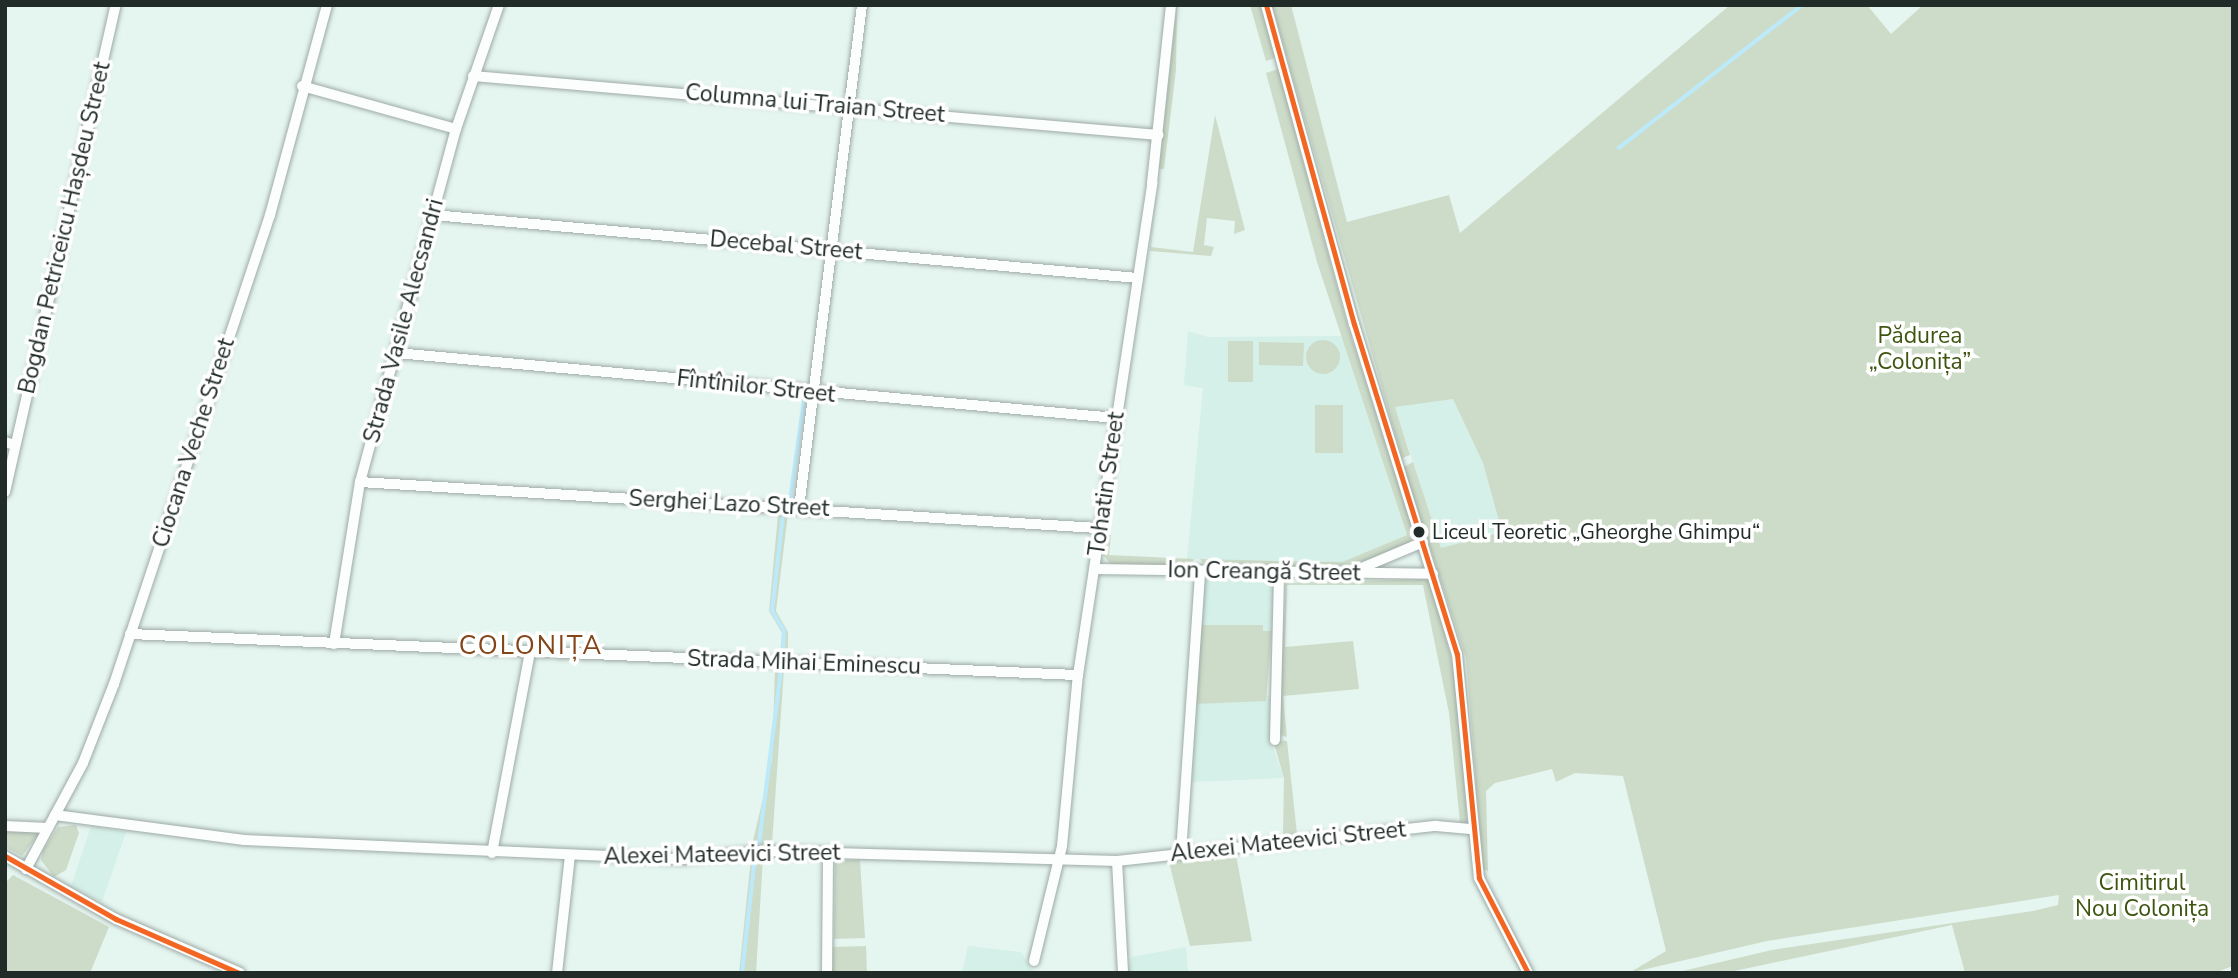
<!DOCTYPE html>
<html>
<head>
<meta charset="utf-8">
<style>
  body { margin:0 }
  #map { position:relative; width:2238px; height:978px; overflow:hidden; background:#e5f5f0; font-family:"Nunito Sans",sans-serif }
  div>[style] { position:absolute }
  [style*='--x'] { left:calc(var(--x)*1px); top:calc(var(--y)*1px); width:calc(var(--w)*1px); rotate:calc(var(--a)*1deg) }
  .built>* { inset:0; background:#d4f0e8 }
  .green>* { inset:0; background:#cddcc8 }
  .round { border-radius:50% }
  .stream>* { height:3.5px; margin:-1.75px; padding:0 1.75px; transform-origin:1.75px; border-radius:1.75px; background:#bdeafa }
  .roads { filter:drop-shadow(0 0 2px #9eaaa6) drop-shadow(0 0 2px #9eaaa6) }
  .minor>* { height:10px; margin:-5px; padding:0 5px; transform-origin:5px; border-radius:5px; background:#fbfefd }
  .bus-1>* { height:5px; margin:-2.5px; padding:0 2.5px; transform-origin:2.5px; border-radius:2.5px; background:#f26522 }
  .dots>* { width:19px; height:19px; translate:-50% -50%; box-sizing:border-box; border:4px solid #fff; border-radius:50% }
  span { translate:-50% -50%; white-space:nowrap; text-align:center; line-height:1.15; -webkit-text-stroke:7px #fff; paint-order:stroke }
  .bus-label { font-size:21px; color:#212c29 }
  .left { translate:0 -50%; text-align:left }
  .street-label { font-size:23px; color:#212c29 }
  .park-label { font-size:23px; color:#3e5510 }
  .quarter-label { font-size:26px; color:#82461a; letter-spacing:2px }
  .frame { position:absolute; inset:0; border:7px solid #212c29; pointer-events:none }
</style>
</head>
<body>
<div id="map">
  <div class="built">
    <div style="clip-path:polygon(1188px 331px,1208px 337px,1343px 336px,1407px 535px,1342px 562px,1187px 559px,1203px 388px,1184px 385px)"></div>
    <div style="clip-path:polygon(1453px 398px,1483px 463px,1502px 533px,1441px 548px,1395px 407px)"></div>
    <div style="clip-path:polygon(1202px 577px,1268px 579px,1275px 592px,1272px 631px,1263px 631px,1262px 625px,1199px 625px)"></div>
    <div style="clip-path:polygon(1270px 696px,1270px 738px,1284px 778px,1192px 782px,1195px 704px)"></div>
    <div style="clip-path:polygon(91px 826px,126px 832px,102px 902px,71px 886px)"></div>
    <div style="clip-path:polygon(968px 946px,1021px 952px,1034px 973px,962px 973px)"></div>
    <div style="clip-path:polygon(1186px 947px,1188px 973px,1127px 973px,1132px 957px)"></div>
  </div>
  <div class="green">
    <div style="clip-path:polygon(1177px 5px,1176px 70px,1164px 169px,1159px 169px)"></div>
    <div style="clip-path:polygon(1250px 5px,1260px 5px,1275px 58px,1266px 61px)"></div>
    <div style="clip-path:polygon(1272px 5px,1291px 5px,1347px 222px,1449px 195px,1460px 233px,1730px 5px,1867px 5px,1891px 34px,1923px 5px,2233px 5px,2233px 966px,2214px 973px,1965px 973px,1952px 925px,1725px 973px,1674px 973px,1772px 950px,2033px 911px,2058px 905px,2059px 895px,1767px 941px,1629px 973px,1666px 951px,1623px 776px,1575px 773px,1556px 782px,1552px 769px,1495px 783px,1486px 791px,1488px 871px,1483px 869px,1466px 658px,1404px 467px,1413px 462px,1441px 548px,1502px 532px,1483px 463px,1453px 399px,1395px 407px,1410px 455px,1402px 458px)"></div>
    <div style="clip-path:polygon(1278px 69px,1347px 324px,1414px 533px,1410px 543px,1342px 570px,1289px 570px,1289px 561px,1342px 562px,1407px 535px,1317px 262px,1266px 73px)"></div>
    <div style="clip-path:polygon(1215px 115px,1245px 230px,1234px 234px,1235px 221px,1207px 218px,1204px 245px,1214px 247px,1211px 256px,1150px 251px,1157px 190px,1151px 247px,1193px 252px)"></div>
    <div class="round" style="left:1306px;top:340px;width:34px;height:34px"></div>
    <div style="clip-path:polygon(1228px 341px,1253px 341px,1253px 382px,1228px 382px)"></div>
    <div style="clip-path:polygon(1259px 342px,1304px 343px,1303px 366px,1259px 365px)"></div>
    <div style="clip-path:polygon(1315px 405px,1343px 405px,1343px 453px,1315px 453px)"></div>
    <div style="clip-path:polygon(788px 514px,776px 611px,788px 632px,788px 655px,780px 655px,782px 633px,769px 611px,778px 515px)"></div>
    <div style="clip-path:polygon(1103px 535px,1111px 535px,1109px 555px,1194px 559px,1191px 568px,1112px 565px,1101px 553px)"></div>
    <div style="clip-path:polygon(1200px 559px,1279px 561px,1279px 570px,1207px 568px)"></div>
    <div style="clip-path:polygon(1423px 579px,1431px 582px,1459px 688px,1467px 824px,1460px 823px,1449px 713px,1423px 585px,1287px 585px,1285px 647px,1353px 641px,1359px 689px,1283px 696px,1287px 737px,1278px 734px,1286px 583px)"></div>
    <div style="clip-path:polygon(1199px 625px,1263px 625px,1263px 631px,1272px 631px,1266px 701px,1195px 704px)"></div>
    <div style="clip-path:polygon(775px 669px,784px 669px,772px 844px,752px 845px,772px 760px)"></div>
    <div style="clip-path:polygon(1273px 740px,1287px 741px,1297px 834px,1283px 834px,1284px 778px)"></div>
    <div style="clip-path:polygon(76px 825px,79px 833px,66px 870px,54px 877px,41px 860px,43px 850px,58px 827px)"></div>
    <div style="clip-path:polygon(5px 830px,36px 831px,38px 835px,22px 856px,5px 847px)"></div>
    <div style="clip-path:polygon(1235px 850px,1252px 941px,1190px 946px,1168px 858px)"></div>
    <div style="clip-path:polygon(763px 857px,756px 973px,739px 973px,751px 858px)"></div>
    <div style="clip-path:polygon(835px 860px,860px 860px,865px 938px,834px 939px)"></div>
    <div style="clip-path:polygon(13px 875px,109px 927px,90px 973px,5px 973px,5px 883px)"></div>
    <div style="clip-path:polygon(866px 946px,867px 973px,833px 973px,833px 947px)"></div>
  </div>
  <div class="stream">
    <div style="--x:1619;--y:148;--w:232;--a:-38"></div>
    <div style="--x:790;--y:500;--w:101;--a:-82"></div>
    <div style="--x:783;--y:654;--w:23;--a:-88"></div>
    <div style="--x:784;--y:631;--w:23;--a:-121"></div>
    <div style="--x:772;--y:611;--w:97;--a:-83.5"></div>
    <div style="--x:759;--y:844;--w:174;--a:-82.8"></div>
    <div style="--x:742;--y:973;--w:116;--a:-83.6"></div>
  </div>
  <div class="roads">
    <div class="minor">
      <div style="--x:1266;--y:5;--w:331;--a:74.6"></div>
      <div style="--x:1354;--y:324;--w:346;--a:72.7"></div>
      <div style="--x:1457;--y:654;--w:225;--a:84.4"></div>
      <div style="--x:1479;--y:878;--w:107;--a:62.7"></div>
      <div style="--x:473;--y:76;--w:688;--a:4.92"></div>
      <div style="--x:302;--y:86;--w:160;--a:15.6"></div>
      <div style="--x:433;--y:215;--w:708;--a:5.11"></div>
      <div style="--x:396;--y:353;--w:723;--a:5.16"></div>
      <div style="--x:5;--y:442;--w:10;--a:17"></div>
      <div style="--x:360;--y:482;--w:739;--a:3.57"></div>
      <div style="--x:5;--y:492;--w:499;--a:-77.2"></div>
      <div style="--x:799;--y:508;--w:507;--a:-82.86"></div>
      <div style="--x:1094;--y:569;--w:339;--a:0.8"></div>
      <div style="--x:1352;--y:572;--w:77;--a:-22.9"></div>
      <div style="--x:130;--y:634;--w:949;--a:2.48"></div>
      <div style="--x:334;--y:644;--w:164;--a:-80.9"></div>
      <div style="--x:360;--y:482;--w:366;--a:-74.8"></div>
      <div style="--x:456;--y:129;--w:131;--a:-70.9"></div>
      <div style="--x:1275;--y:740;--w:165;--a:-88.6"></div>
      <div style="--x:55;--y:815;--w:191;--a:7.5"></div>
      <div style="--x:244;--y:840;--w:439;--a:2.5"></div>
      <div style="--x:683;--y:859;--w:80;--a:-5.7"></div>
      <div style="--x:763;--y:851;--w:354;--a:1.6"></div>
      <div style="--x:1117;--y:861;--w:321;--a:-6.3"></div>
      <div style="--x:1436;--y:826;--w:37;--a:5"></div>
      <div style="--x:5;--y:826;--w:43;--a:2.7"></div>
      <div style="--x:492;--y:853;--w:205;--a:-79.3"></div>
      <div style="--x:1181;--y:853;--w:282;--a:-86.1"></div>
      <div style="--x:5;--y:856;--w:128;--a:29.6"></div>
      <div style="--x:116;--y:919;--w:135;--a:23.5"></div>
      <div style="--x:1117;--y:861;--w:112;--a:86.9"></div>
      <div style="--x:26;--y:869;--w:120;--a:-61.7"></div>
      <div style="--x:83;--y:763;--w:85;--a:-68.6"></div>
      <div style="--x:114;--y:684;--w:494;--a:-71.6"></div>
      <div style="--x:270;--y:215;--w:218;--a:-74.8"></div>
      <div style="--x:1034;--y:961;--w:118;--a:-76.3"></div>
      <div style="--x:1062;--y:846;--w:172;--a:-84.7"></div>
      <div style="--x:1078;--y:675;--w:498;--a:-81.4"></div>
      <div style="--x:1152;--y:183;--w:179;--a:-83.9"></div>
      <div style="--x:557;--y:973;--w:118;--a:-83.7"></div>
      <div style="--x:827;--y:973;--w:121;--a:-89.5"></div>
    </div>
  </div>
  <div class="bus-1">
    <div style="--x:1266;--y:5;--w:331;--a:74.6"></div>
    <div style="--x:1354;--y:324;--w:346;--a:72.7"></div>
    <div style="--x:1457;--y:654;--w:225;--a:84.4"></div>
    <div style="--x:1479;--y:878;--w:107;--a:62.7"></div>
    <div style="--x:5;--y:856;--w:128;--a:29.6"></div>
    <div style="--x:116;--y:919;--w:134;--a:23.7"></div>
  </div>
  <div class="dots">
    <div style="left:1419px;top:532px;background:#212c29"></div>
  </div>
  <div class="bus-label">
    <span class="left" style="left:1432px;top:532px">Liceul Teoretic „Gheorghe Ghimpu“</span>
  </div>
  <div class="street-label">
    <span style="left:815px;top:104px;rotate:5deg">Columna lui Traian Street</span>
    <span style="left:65px;top:228px;rotate:-77deg">Bogdan Petriceicu Hașdeu Street</span>
    <span style="left:786px;top:246px;rotate:5deg">Decebal Street</span>
    <span style="left:404px;top:321px;rotate:-75deg">Strada Vasile Alecsandri</span>
    <span style="left:756px;top:387px;rotate:6deg">Fîntînilor Street</span>
    <span style="left:194px;top:443px;rotate:-72deg">Ciocana Veche Street</span>
    <span style="left:1107px;top:484px;rotate:-82deg">Tohatin Street</span>
    <span style="left:729px;top:504px;rotate:3deg">Serghei Lazo Street</span>
    <span style="left:1264px;top:572px;rotate:1deg">Ion Creangă Street</span>
    <span style="left:804px;top:663px;rotate:2deg">Strada Mihai Eminescu</span>
    <span style="left:1288px;top:842px;rotate:-6deg">Alexei Mateevici Street</span>
    <span style="left:722px;top:855px;rotate:-1deg">Alexei Mateevici Street</span>
  </div>
  <div class="park-label">
    <span style="left:1920px;top:349px">Pădurea<br>„Colonița”</span>
    <span style="left:2142px;top:896px">Cimitirul<br>Nou Colonița</span>
  </div>
  <div class="quarter-label">
    <span style="left:531px;top:646px">COLONIȚA</span>
  </div>
  <div class="frame"></div>
</div>
</body>
</html>
